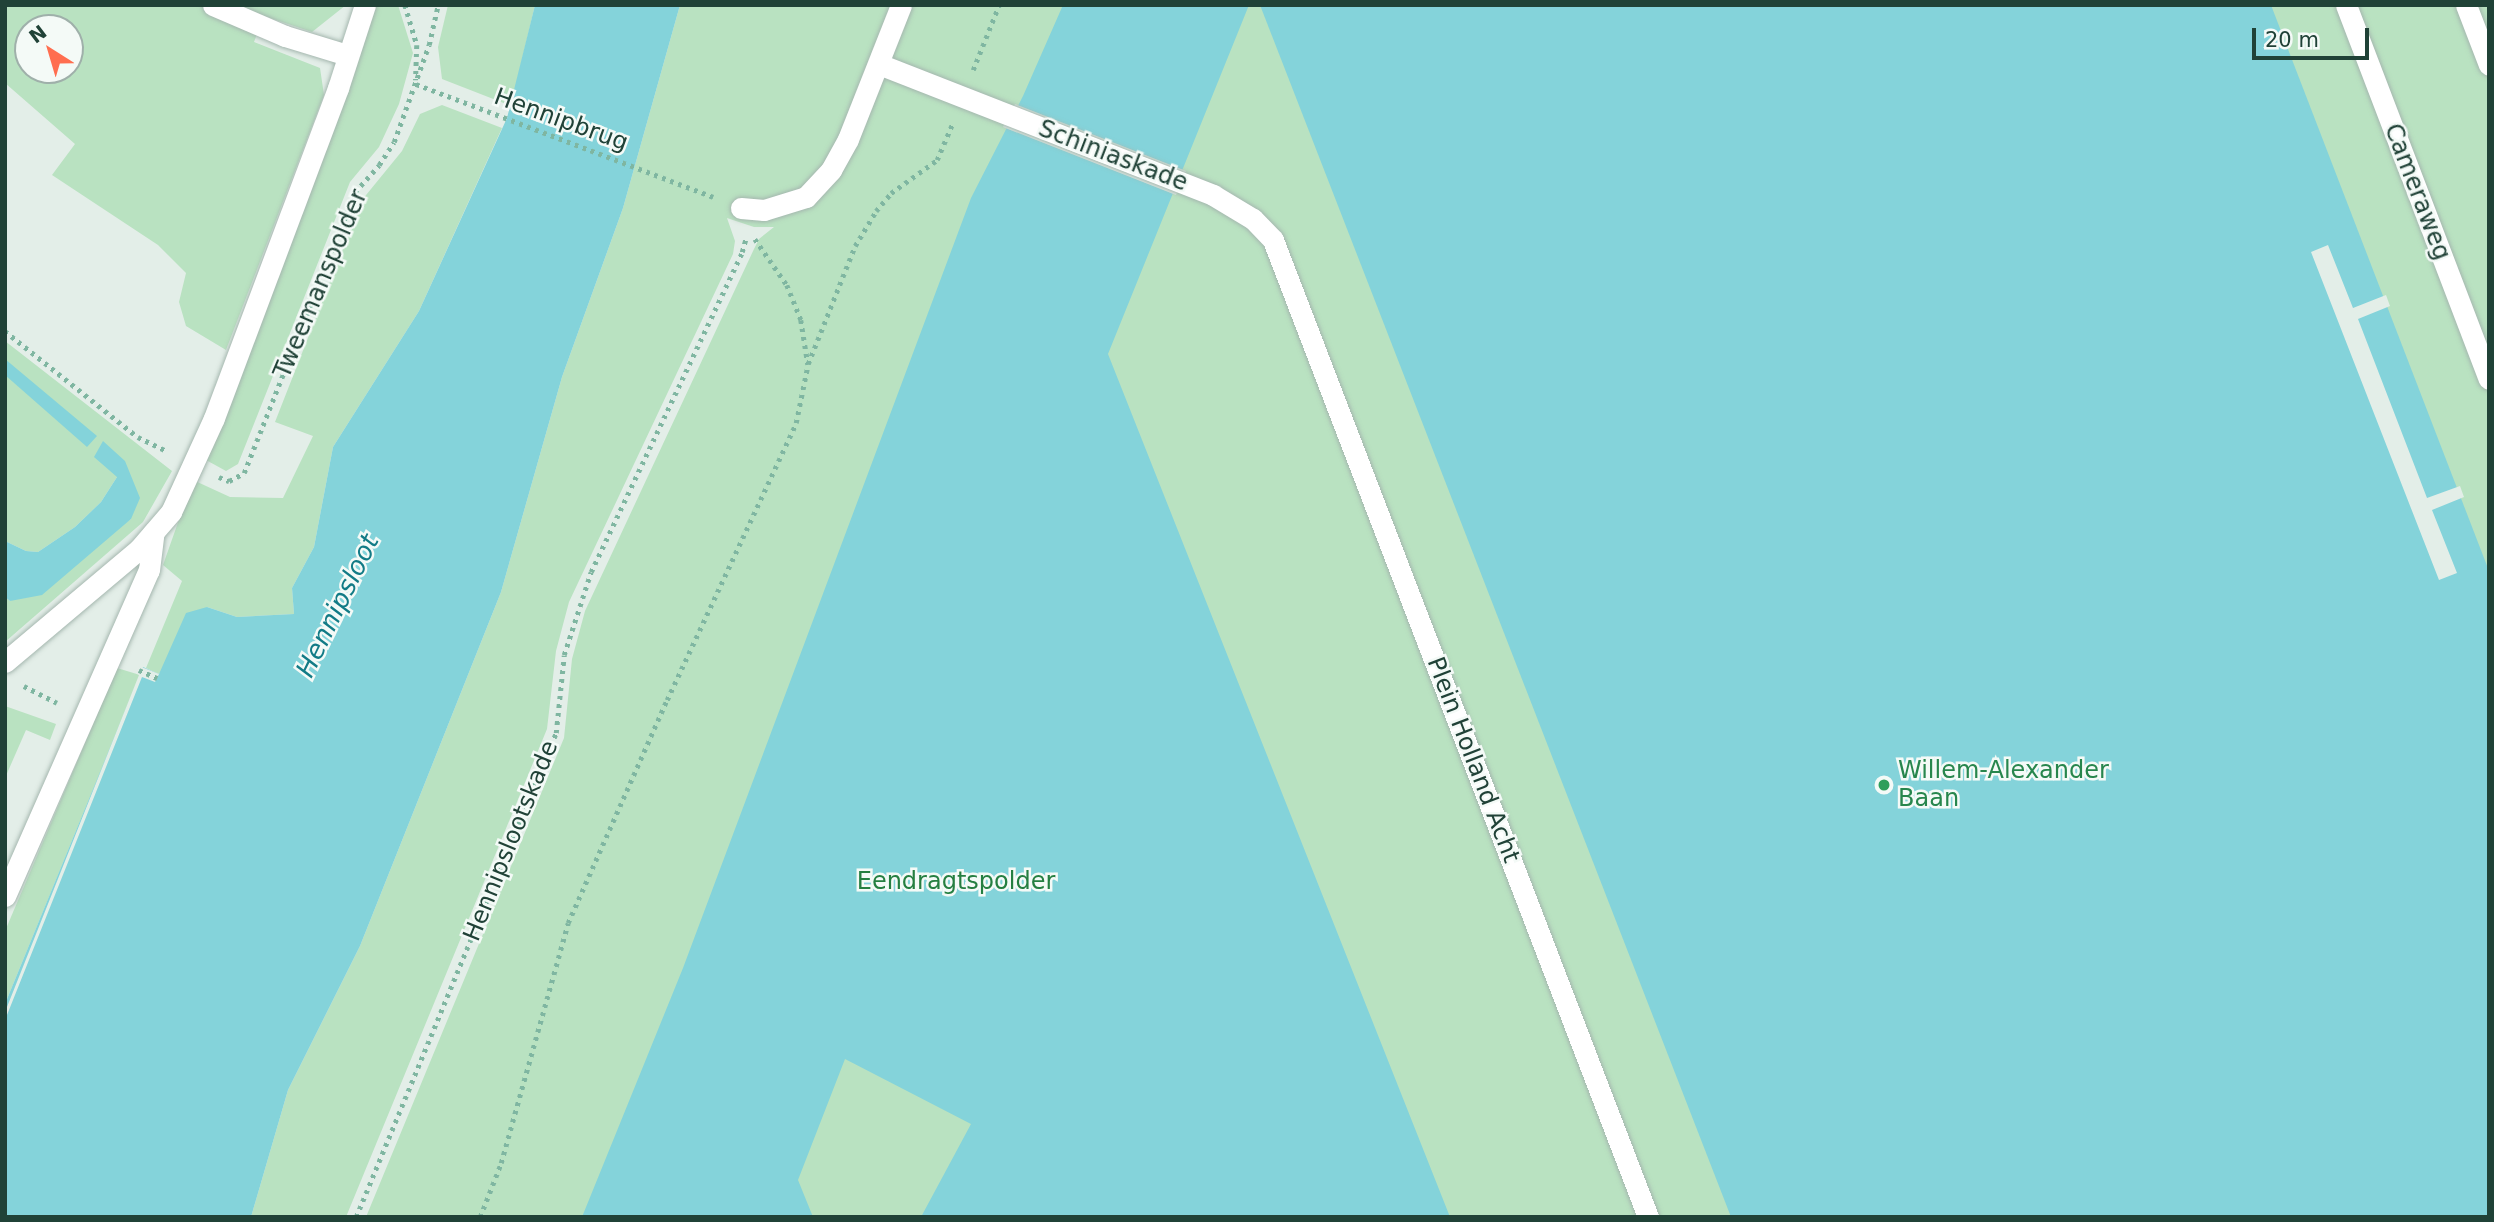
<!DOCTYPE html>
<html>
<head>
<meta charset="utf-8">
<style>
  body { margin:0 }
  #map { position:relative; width:2494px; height:1222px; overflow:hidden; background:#e3eee8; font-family:"DejaVu Sans",sans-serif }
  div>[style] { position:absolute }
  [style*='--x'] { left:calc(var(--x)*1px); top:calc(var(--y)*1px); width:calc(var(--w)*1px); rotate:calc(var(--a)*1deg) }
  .green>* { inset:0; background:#b9e2c1 }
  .water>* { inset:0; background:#84d3da }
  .pier>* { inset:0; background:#e3eee8 }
  .path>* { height:4.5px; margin-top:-2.25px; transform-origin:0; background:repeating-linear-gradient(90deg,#7fb6a1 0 3.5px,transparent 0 8.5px) }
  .roads { filter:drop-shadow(0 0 2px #a5b7af) drop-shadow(0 0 2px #a5b7af) }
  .minor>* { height:21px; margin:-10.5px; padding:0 10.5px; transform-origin:10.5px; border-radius:10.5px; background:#fff }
  .dots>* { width:19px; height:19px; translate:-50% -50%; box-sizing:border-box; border:4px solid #f4faf7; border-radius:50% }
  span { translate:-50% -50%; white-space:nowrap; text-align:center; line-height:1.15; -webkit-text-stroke:5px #f4faf7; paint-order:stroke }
  .street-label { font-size:24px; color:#204237 }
  .leisure-label { font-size:24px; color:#27864d }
  .left { translate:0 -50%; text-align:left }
  .park-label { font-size:24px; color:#257f41 }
  .water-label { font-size:26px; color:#127b86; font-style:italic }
  .frame { position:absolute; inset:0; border:7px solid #204237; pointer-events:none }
  .north { position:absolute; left:14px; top:14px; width:70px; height:70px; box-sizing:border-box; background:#f4faf7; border:2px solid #9fb0aa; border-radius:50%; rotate:323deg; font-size:19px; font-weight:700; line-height:28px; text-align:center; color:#204237 }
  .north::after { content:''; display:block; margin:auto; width:24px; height:32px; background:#ff6e50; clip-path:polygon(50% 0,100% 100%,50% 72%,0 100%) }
  .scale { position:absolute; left:2252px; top:28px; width:117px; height:32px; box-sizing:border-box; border:4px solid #204237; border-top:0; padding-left:9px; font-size:21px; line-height:24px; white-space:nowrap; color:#204237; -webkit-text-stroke:5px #f4faf7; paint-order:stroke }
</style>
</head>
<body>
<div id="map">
  <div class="green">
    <div style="clip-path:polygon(evenodd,5px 5px,346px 5px,312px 32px,264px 16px,254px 42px,320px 68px,324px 95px,226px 350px,186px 326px,179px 302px,186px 273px,158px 245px,52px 175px,75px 144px,5px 83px,5px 5px,28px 28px,70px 28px,70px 70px,28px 70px,28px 28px)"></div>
    <div style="clip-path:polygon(377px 5px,398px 5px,413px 53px,399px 104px,379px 147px,350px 182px,238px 464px,226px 471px,206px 460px,223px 424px)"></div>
    <div style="clip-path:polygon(448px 5px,535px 5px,511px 106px,442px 79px,438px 47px)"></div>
    <div style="clip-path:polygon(680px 5px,2489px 5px,2489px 1217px,366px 1217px,564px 738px,572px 659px,585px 611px,754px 249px,759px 239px,774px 227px,754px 227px,727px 218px,735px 241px,733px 254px,569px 602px,556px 651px,547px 729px,346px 1217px,251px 1217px,288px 1090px,360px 946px,501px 592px,562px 377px,623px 208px)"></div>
    <div style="clip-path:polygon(442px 105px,502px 128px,419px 311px,333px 447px,314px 547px,292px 588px,294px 614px,237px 617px,207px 607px,159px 674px,146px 668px,182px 581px,163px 565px,193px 480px,230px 497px,283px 498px,313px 436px,275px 422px,362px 200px,402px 151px,420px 114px)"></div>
    <div style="clip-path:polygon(5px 341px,172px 471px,143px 522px,5px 642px,5px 597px,10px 601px,131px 519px,117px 477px,101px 502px,75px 527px,38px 552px,26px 551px,5px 541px)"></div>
    <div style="clip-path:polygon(117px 668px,140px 675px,5px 1004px,5px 931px)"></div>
    <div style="clip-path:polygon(5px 706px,56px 724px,50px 740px,26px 730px,5px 778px)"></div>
  </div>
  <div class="water">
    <div style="clip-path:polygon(535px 5px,680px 5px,623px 208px,562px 377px,501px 592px,360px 946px,288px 1090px,251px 1217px,5px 1217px,5px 1004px,143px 667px,159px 674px,186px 613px,207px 607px,237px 617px,294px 614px,292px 588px,314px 547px,333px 447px,419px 311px,507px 118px)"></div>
    <div style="clip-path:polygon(1063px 5px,1249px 5px,1108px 354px,1450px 1217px,921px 1217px,971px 1124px,845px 1059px,798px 1180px,813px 1217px,582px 1217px,683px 968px,971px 198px,1023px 96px)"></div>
    <div style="clip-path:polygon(1260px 5px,2271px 5px,2489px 571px,2489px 1217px,1731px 1217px)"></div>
    <div style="clip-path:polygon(5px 359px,97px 436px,87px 447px,5px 375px)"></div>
    <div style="clip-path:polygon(103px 441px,125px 461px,140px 498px,131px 519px,42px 595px,10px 601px,5px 597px,5px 541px,26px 551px,38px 552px,75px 527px,101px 502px,117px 477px,94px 457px)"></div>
  </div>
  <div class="pier">
    <div style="clip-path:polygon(1015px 104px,1186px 171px,1176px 195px,1003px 127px)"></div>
    <div style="clip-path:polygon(2328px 245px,2353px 308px,2386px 295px,2390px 306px,2358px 319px,2427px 498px,2460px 486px,2464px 497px,2432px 510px,2457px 573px,2439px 580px,2311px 252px)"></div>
    <div style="clip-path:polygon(139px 666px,159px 674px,155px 682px,142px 677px,5px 1020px,5px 1012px,139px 675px,136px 673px)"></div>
  </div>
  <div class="path">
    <div style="--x:405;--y:5;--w:42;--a:73.3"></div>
    <div style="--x:417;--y:45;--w:35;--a:92"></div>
    <div style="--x:973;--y:70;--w:70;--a:-68.2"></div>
    <div style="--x:416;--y:84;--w:318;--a:20.8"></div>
    <div style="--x:755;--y:239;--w:56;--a:55.2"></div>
    <div style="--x:787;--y:285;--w:38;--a:68"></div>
    <div style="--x:801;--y:320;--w:45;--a:81"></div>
    <div style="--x:5;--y:331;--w:170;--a:38.6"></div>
    <div style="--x:138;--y:437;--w:32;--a:26"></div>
    <div style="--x:219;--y:477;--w:11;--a:22"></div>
    <div style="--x:229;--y:481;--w:17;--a:-28"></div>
    <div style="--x:244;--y:473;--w:302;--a:-68.4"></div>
    <div style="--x:355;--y:192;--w:36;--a:-48"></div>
    <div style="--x:379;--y:165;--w:27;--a:-57"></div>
    <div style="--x:394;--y:142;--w:103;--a:-70.2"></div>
    <div style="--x:429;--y:45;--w:41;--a:-77.3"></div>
    <div style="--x:139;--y:670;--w:20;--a:24"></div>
    <div style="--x:24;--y:686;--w:37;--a:27"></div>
    <div style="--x:356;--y:1217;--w:524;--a:-67.55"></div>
    <div style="--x:556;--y:733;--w:78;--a:-84.1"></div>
    <div style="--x:564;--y:655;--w:87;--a:-72"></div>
    <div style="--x:591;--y:572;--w:354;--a:-64.7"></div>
    <div style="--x:742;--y:252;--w:15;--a:-74"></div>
    <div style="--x:480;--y:1217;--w:58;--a:-68.7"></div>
    <div style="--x:501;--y:1163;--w:249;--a:-74.4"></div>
    <div style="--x:568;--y:923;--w:244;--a:-66.1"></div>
    <div style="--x:667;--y:700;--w:306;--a:-65"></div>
    <div style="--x:796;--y:423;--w:60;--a:-78.5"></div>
    <div style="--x:808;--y:364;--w:127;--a:-68.3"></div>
    <div style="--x:855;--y:246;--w:41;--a:-59"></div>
    <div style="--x:876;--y:211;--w:23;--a:-50"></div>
    <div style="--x:891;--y:193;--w:57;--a:-35.7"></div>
    <div style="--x:937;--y:160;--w:39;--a:-67"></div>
  </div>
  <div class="roads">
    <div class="minor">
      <div style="--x:213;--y:5;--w:78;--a:23.3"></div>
      <div style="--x:285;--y:36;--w:65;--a:17"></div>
      <div style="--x:2346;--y:5;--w:400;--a:69.1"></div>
      <div style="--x:2466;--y:5;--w:64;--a:69"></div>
      <div style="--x:879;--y:64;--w:359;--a:21.4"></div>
      <div style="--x:1213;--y:195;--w:47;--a:31"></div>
      <div style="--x:1253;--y:219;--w:29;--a:46"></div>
      <div style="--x:1273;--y:240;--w:1046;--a:69"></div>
      <div style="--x:741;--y:208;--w:23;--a:5"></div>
      <div style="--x:764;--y:210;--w:44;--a:-17.2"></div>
      <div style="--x:806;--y:197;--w:37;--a:-47"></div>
      <div style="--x:831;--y:170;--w:35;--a:-61"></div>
      <div style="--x:848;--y:139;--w:144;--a:-68.4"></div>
      <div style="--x:5;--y:662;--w:175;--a:-40.1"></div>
      <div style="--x:139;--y:549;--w:49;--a:-49.1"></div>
      <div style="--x:171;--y:512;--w:103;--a:-65.4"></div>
      <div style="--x:214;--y:418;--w:353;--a:-69.4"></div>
      <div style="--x:338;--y:88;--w:87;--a:-72"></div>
      <div style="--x:5;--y:896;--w:356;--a:-66.2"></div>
      <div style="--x:149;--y:570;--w:38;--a:-83"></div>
    </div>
  </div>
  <div class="dots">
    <div style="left:1884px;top:785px;background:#2e9e5b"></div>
  </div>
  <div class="street-label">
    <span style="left:561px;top:120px;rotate:20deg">Hennipbrug</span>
    <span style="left:1113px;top:156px;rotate:21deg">Schiniaskade</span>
    <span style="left:2417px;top:192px;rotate:69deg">Cameraweg</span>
    <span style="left:321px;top:284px;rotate:-67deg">Tweemanspolder</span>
    <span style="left:1473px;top:760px;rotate:69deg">Plein Holland Acht</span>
    <span style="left:511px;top:841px;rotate:-68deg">Hennipslootskade</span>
  </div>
  <div class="leisure-label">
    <span class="left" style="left:1898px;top:785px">Willem-Alexander<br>Baan</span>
  </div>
  <div class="park-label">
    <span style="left:956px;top:882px">Eendragtspolder</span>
  </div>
  <div class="water-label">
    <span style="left:338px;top:606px;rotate:-64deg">Hennipsloot</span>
  </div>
  <div class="frame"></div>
  <div class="north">N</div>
  <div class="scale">20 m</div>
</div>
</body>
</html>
